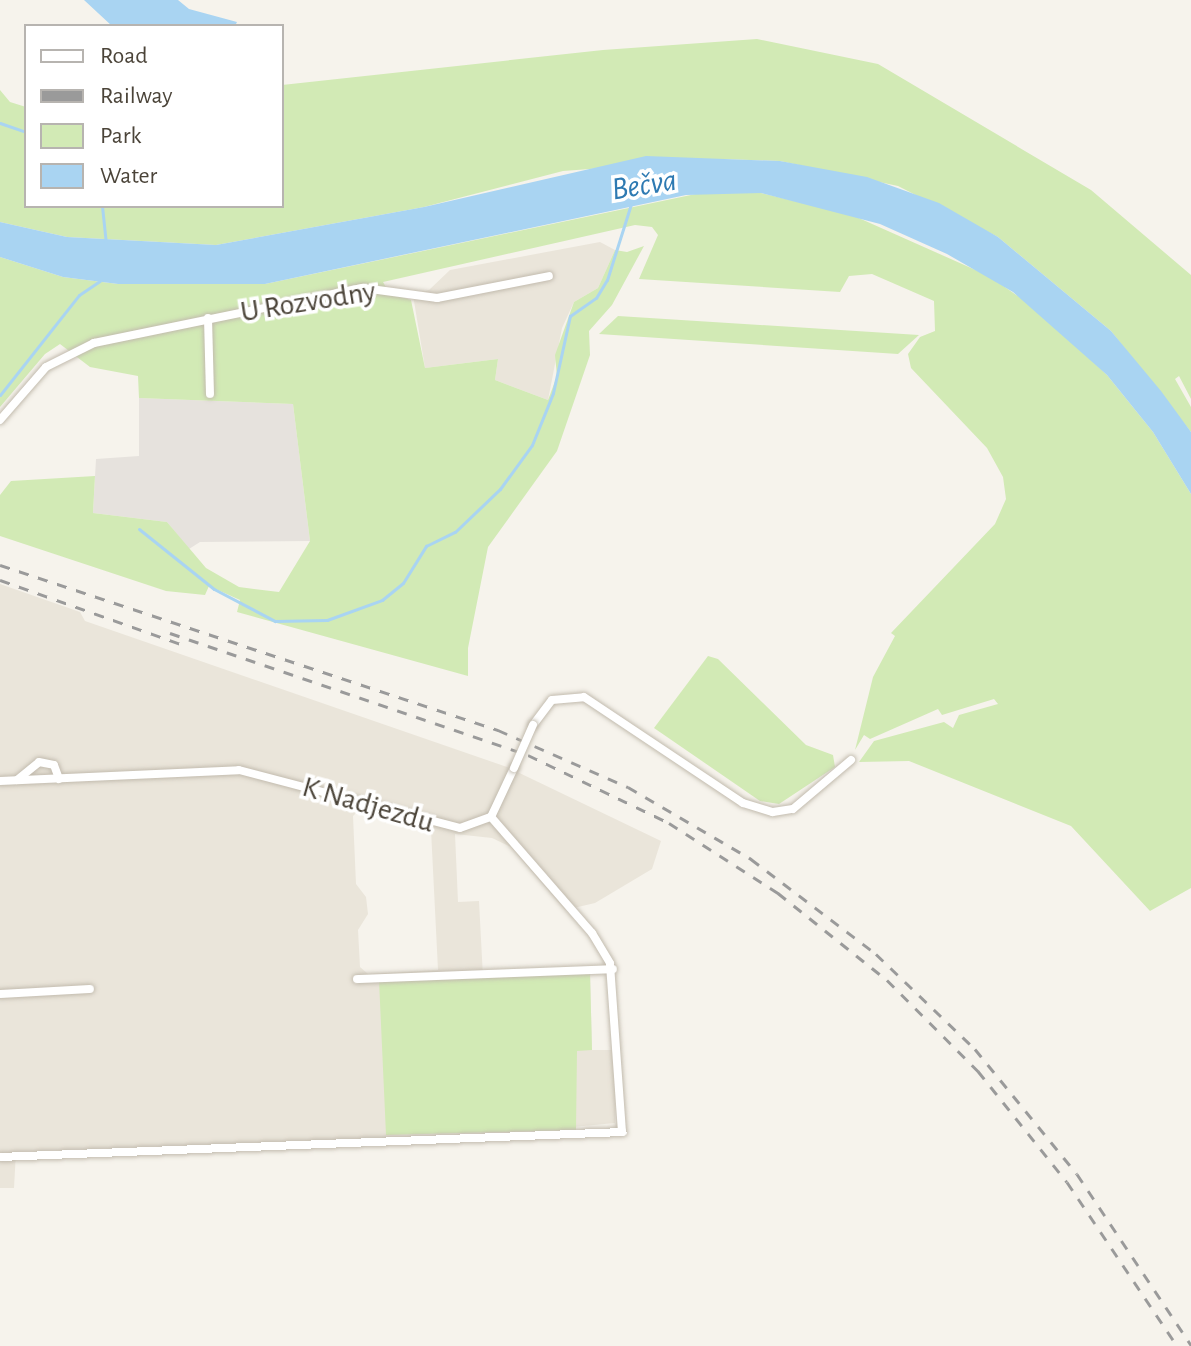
<!DOCTYPE html>
<html>
<head>
<meta charset="utf-8">
<style>
  body { margin:0 }
  #map { position:relative; width:1191px; height:1346px; overflow:hidden; background:#f6f3ec; font-family:"Alegreya Sans",sans-serif }
  div>[style] { position:absolute }
  [style*='--x'] { left:calc(var(--x)*1px); top:calc(var(--y)*1px); width:calc(var(--w)*1px); rotate:calc(var(--a)*1deg) }
  .residential>* { inset:0; background:#eae5da }
  .industrial>* { inset:0; background:#e6e2dd }
  .green>* { inset:0; background:#d2eab5 }
  .water>* { inset:0; background:#a9d4f2 }
  .stream>* { height:3px; margin:-1.5px; padding:0 1.5px; transform-origin:1.5px; border-radius:1.5px; background:#a9d4f2 }
  .roads { filter:drop-shadow(0 0 2px #c2bbae) drop-shadow(0 0 2px #c2bbae) }
  .street>* { height:8px; margin:-4px; padding:0 4px; transform-origin:4px; border-radius:4px; background:#fff }
  .rail>* { height:3px; margin-top:-1.5px; transform-origin:0; background:repeating-linear-gradient(90deg,#9a9a9a 0 10px,transparent 0 20px) }
  .bridges { filter:drop-shadow(0 0 2px #c2bbae) drop-shadow(0 0 2px #c2bbae) }
  .street-bridge>* { height:8px; margin:-4px; padding:0 4px; transform-origin:4px; border-radius:4px; background:#fff }
  span { translate:-50% -50%; white-space:nowrap; text-align:center; line-height:1.15; -webkit-text-stroke:7px #fff; paint-order:stroke }
  .street-label { font-size:30px; color:#4b4439 }
  .water-label { font-size:32px; color:#2e7ab2; font-style:italic }
  .legend { position:absolute; left:24px; top:24px; width:260px; height:184px; box-sizing:border-box; background:#fff; border:2px solid #b7b4b0; margin:0; padding:10px 14px; list-style:none; font-size:24px; color:#4b4439 }
  .legend li { display:flex; align-items:center; gap:16px; height:40px }
  .legend b { width:40px; border:2px solid #b7b4b0 }
</style>
</head>
<body>
<div id="map">
  <div class="residential">
    <div style="clip-path:polygon(600px 242px,615px 250px,598px 288px,574px 302px,562px 328px,548px 400px,495px 380px,498px 359px,425px 368px,413px 295px,429px 290px,450px 270px)"></div>
    <div style="clip-path:polygon(evenodd,0 584px,80px 612px,85px 621px,507px 767px,661px 841px,652px 869px,595px 903px,565px 910px,511px 847px,492px 838px,455px 834px,458px 902px,479px 901px,483px 977px,590px 972px,592px 1050px,616px 1050px,615px 1123px,510px 1133px,16px 1152px,14px 1188px,0 1188px,0 584px,359px 810px,431px 830px,438px 970px,368px 974px,360px 967px,358px 930px,368px 914px,366px 897px,356px 884px,353px 816px,359px 810px)"></div>
  </div>
  <div class="industrial">
    <div style="clip-path:polygon(139px 398px,293px 404px,310px 541px,200px 542px,189px 549px,167px 522px,93px 513px,96px 459px,139px 456px)"></div>
  </div>
  <div class="green">
    <div style="clip-path:polygon(757px 39px,878px 64px,1091px 190px,1191px 275px,1191px 399px,1179px 376px,1175px 379px,1191px 407px,1191px 432px,1111px 331px,998px 237px,898px 186px,780px 161px,723px 159px,563px 171px,424px 207px,216px 245px,67px 237px,0 222px,0 90px,10px 102px,26px 107px,26px 206px,282px 206px,282px 85px,603px 50px)"></div>
    <div style="clip-path:polygon(710px 191px,761px 193px,852px 215px,989px 276px,1042px 313px,1107px 375px,1153px 432px,1191px 494px,1191px 888px,1150px 911px,1071px 826px,909px 761px,859px 762px,874px 741px,944px 722px,953px 728px,959px 715px,998px 704px,994px 699px,942px 715px,938px 709px,870px 739px,864px 735px,855px 750px,873px 677px,895px 636px,891px 633px,995px 524px,1006px 499px,1003px 477px,987px 448px,911px 368px,908px 354px,920px 337px,935px 331px,934px 301px,872px 274px,849px 276px,840px 292px,639px 279px,658px 235px,652px 227px,635px 225px,383px 282px,389px 293px,411px 300px,425px 368px,498px 359px,495px 380px,548px 400px,557px 376px,555px 355px,574px 302px,598px 288px,615px 250px,627px 252px,644px 246px,612px 305px,589px 331px,590px 355px,557px 451px,488px 547px,468px 648px,468px 676px,237px 612px,240px 600px,209px 586px,205px 595px,166px 591px,0 536px,0 495px,11px 481px,95px 476px,93px 513px,167px 522px,206px 568px,239px 587px,279px 592px,310px 541px,293px 404px,139px 398px,138px 376px,90px 367px,60px 344px,45px 354px,0 407px,0 257px,63px 277px,118px 284px,265px 284px)"></div>
    <div style="clip-path:polygon(618px 316px,919px 335px,898px 354px,599px 334px)"></div>
    <div style="clip-path:polygon(708px 656px,718px 659px,806px 745px,833px 755px,835px 767px,779px 804px,760px 801px,654px 728px)"></div>
    <div style="clip-path:polygon(590px 972px,592px 1050px,577px 1051px,576px 1130px,386px 1135px,379px 980px)"></div>
  </div>
  <div class="water">
    <div style="clip-path:polygon(84px 0,178px 0,189px 9px,237px 22px,235px 26px,112px 26px)"></div>
    <div style="clip-path:polygon(646px 156px,780px 161px,867px 177px,939px 203px,998px 237px,1111px 331px,1161px 391px,1191px 432px,1191px 494px,1153px 432px,1107px 375px,1013px 292px,947px 254px,880px 224px,761px 193px,686px 195px,265px 284px,118px 284px,63px 277px,0 257px,0 222px,67px 237px,216px 245px,424px 207px)"></div>
  </div>
  <div class="stream">
    <div style="--x:0;--y:123;--w:28;--a:19"></div>
    <div style="--x:102;--y:206;--w:36;--a:84"></div>
    <div style="--x:0;--y:395;--w:127;--a:-51.7"></div>
    <div style="--x:79;--y:295;--w:25;--a:-34"></div>
    <div style="--x:139;--y:529;--w:96;--a:38.7"></div>
    <div style="--x:214;--y:589;--w:69;--a:27.7"></div>
    <div style="--x:275;--y:621;--w:52;--a:-1.1"></div>
    <div style="--x:327;--y:620;--w:59;--a:-20"></div>
    <div style="--x:382;--y:600;--w:27;--a:-39"></div>
    <div style="--x:403;--y:583;--w:44;--a:-58.1"></div>
    <div style="--x:426;--y:546;--w:32;--a:-26"></div>
    <div style="--x:455;--y:532;--w:62;--a:-43.7"></div>
    <div style="--x:500;--y:489;--w:54;--a:-54"></div>
    <div style="--x:532;--y:445;--w:56;--a:-68"></div>
    <div style="--x:553;--y:393;--w:79;--a:-77.6"></div>
    <div style="--x:570;--y:316;--w:32;--a:-35"></div>
    <div style="--x:596;--y:298;--w:21;--a:-59"></div>
    <div style="--x:607;--y:280;--w:80;--a:-72.5"></div>
  </div>
  <div class="roads">
    <div class="street">
      <div style="--x:208;--y:318;--w:76;--a:88.5"></div>
      <div style="--x:0;--y:420;--w:70;--a:-49"></div>
      <div style="--x:46;--y:367;--w:54;--a:-26.6"></div>
      <div style="--x:94;--y:343;--w:275;--a:-11.6"></div>
      <div style="--x:363;--y:288;--w:75;--a:7.7"></div>
      <div style="--x:437;--y:298;--w:114;--a:-11.1"></div>
      <div style="--x:533;--y:725;--w:31;--a:-53"></div>
      <div style="--x:552;--y:700;--w:32;--a:-5"></div>
      <div style="--x:584;--y:697;--w:191;--a:33.7"></div>
      <div style="--x:743;--y:803;--w:31;--a:17"></div>
      <div style="--x:773;--y:812;--w:20;--a:-9"></div>
      <div style="--x:793;--y:809;--w:76;--a:-40.2"></div>
      <div style="--x:17;--y:780;--w:28;--a:-39"></div>
      <div style="--x:39;--y:762;--w:15;--a:11"></div>
      <div style="--x:54;--y:765;--w:15;--a:70"></div>
      <div style="--x:0;--y:781;--w:239;--a:-2.6"></div>
      <div style="--x:239;--y:770;--w:228;--a:14.7"></div>
      <div style="--x:460;--y:828;--w:33;--a:-20"></div>
      <div style="--x:491;--y:817;--w:54;--a:-64.9"></div>
      <div style="--x:357;--y:979;--w:256;--a:-2.2"></div>
      <div style="--x:0;--y:994;--w:90;--a:-3.2"></div>
      <div style="--x:0;--y:1157;--w:623;--a:-2.3"></div>
      <div style="--x:622;--y:1132;--w:169;--a:-94.1"></div>
      <div style="--x:610;--y:963;--w:35;--a:-121"></div>
      <div style="--x:592;--y:933;--w:154;--a:-131"></div>
    </div>
  </div>
  <div class="rail">
    <div style="--x:0;--y:565;--w:525;--a:18.33"></div>
    <div style="--x:498;--y:730;--w:142;--a:23.7"></div>
    <div style="--x:628;--y:787;--w:143;--a:30.3"></div>
    <div style="--x:751;--y:859;--w:157;--a:37.2"></div>
    <div style="--x:876;--y:954;--w:137;--a:43.8"></div>
    <div style="--x:975;--y:1049;--w:161;--a:50.8"></div>
    <div style="--x:1077;--y:1174;--w:206;--a:56.3"></div>
    <div style="--x:0;--y:580;--w:192;--a:19.5"></div>
    <div style="--x:170;--y:633;--w:378;--a:18.8"></div>
    <div style="--x:528;--y:755;--w:157;--a:25.7"></div>
    <div style="--x:669;--y:823;--w:130;--a:32.7"></div>
    <div style="--x:778;--y:893;--w:139;--a:38.6"></div>
    <div style="--x:887;--y:980;--w:129;--a:45"></div>
    <div style="--x:978;--y:1071;--w:142;--a:51.3"></div>
    <div style="--x:1067;--y:1182;--w:197;--a:56.1"></div>
  </div>
  <div class="bridges">
    <div class="street-bridge">
      <div style="--x:514;--y:768;--w:47;--a:-66.2"></div>
    </div>
  </div>
  <div class="street-label">
    <span style="left:308px;top:302px;rotate:-9deg">U Rozvodny</span>
    <span style="left:368px;top:805px;rotate:16deg">K Nadjezdu</span>
  </div>
  <div class="water-label">
    <span style="left:644px;top:185px;rotate:-9deg">Bečva</span>
  </div>
  <ul class="legend">
  <li><b style="height:10px;background:#fff"></b>Road</li>
  <li><b style="height:10px;background:#9a9a9a"></b>Railway</li>
  <li><b style="height:22px;background:#d2eab5"></b>Park</li>
  <li><b style="height:22px;background:#a9d4f2"></b>Water</li>
  </ul>
</div>
</body>
</html>
